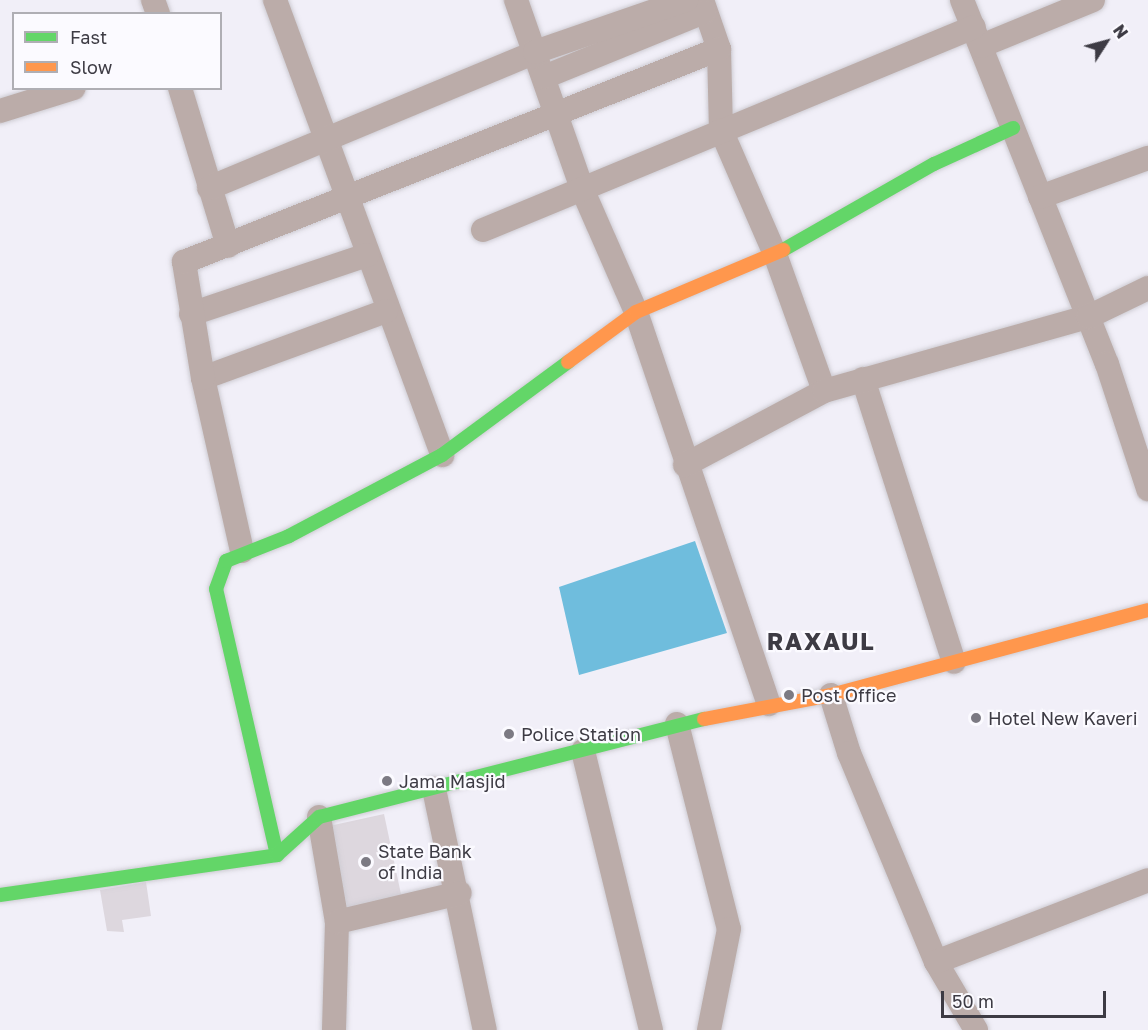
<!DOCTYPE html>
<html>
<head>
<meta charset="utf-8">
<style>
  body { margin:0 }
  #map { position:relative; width:1148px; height:1030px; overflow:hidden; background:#f1eff8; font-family:"Golos Text",sans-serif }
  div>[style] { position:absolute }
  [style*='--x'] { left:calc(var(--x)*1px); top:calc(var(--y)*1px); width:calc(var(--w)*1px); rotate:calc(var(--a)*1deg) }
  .water>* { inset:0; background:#6fbddd }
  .building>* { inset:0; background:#ddd7de }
  .roads { filter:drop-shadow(0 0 2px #ceccd3) drop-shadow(0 0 2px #ceccd3) }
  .street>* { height:24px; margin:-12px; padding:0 12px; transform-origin:12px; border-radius:12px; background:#bbaca9 }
  .fast>* { height:14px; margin:-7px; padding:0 7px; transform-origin:7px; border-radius:7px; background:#63d668 }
  .slow>* { height:14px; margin:-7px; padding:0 7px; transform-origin:7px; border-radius:7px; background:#ff974d }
  .dots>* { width:16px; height:16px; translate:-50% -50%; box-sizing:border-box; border:3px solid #fbfaff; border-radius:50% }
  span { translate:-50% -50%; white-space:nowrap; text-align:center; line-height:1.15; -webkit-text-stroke:4.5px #fbfaff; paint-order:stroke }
  .poi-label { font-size:18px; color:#3d3b44 }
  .left { translate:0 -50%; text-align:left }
  .district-label { font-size:24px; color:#3d3b44; font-weight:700; letter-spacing:1.5px }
  .legend { position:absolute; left:12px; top:12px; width:210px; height:78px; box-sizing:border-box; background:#fbfaff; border:2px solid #afaeb4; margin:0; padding:8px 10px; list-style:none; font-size:18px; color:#3d3b44 }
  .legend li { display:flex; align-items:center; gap:12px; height:30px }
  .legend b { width:30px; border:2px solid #afaeb4 }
  .north { position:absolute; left:1076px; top:12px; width:60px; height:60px; -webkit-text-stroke:4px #fbfaff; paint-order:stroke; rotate:54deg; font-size:16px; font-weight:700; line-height:24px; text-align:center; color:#3d3b44 }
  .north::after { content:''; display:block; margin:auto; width:21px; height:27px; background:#3d3b44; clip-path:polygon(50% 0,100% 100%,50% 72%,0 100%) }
  .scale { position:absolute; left:941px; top:991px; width:165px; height:27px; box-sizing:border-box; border:3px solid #3d3b44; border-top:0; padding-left:8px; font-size:18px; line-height:21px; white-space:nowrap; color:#3d3b44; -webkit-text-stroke:4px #fbfaff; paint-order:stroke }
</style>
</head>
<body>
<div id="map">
  <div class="water">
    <div style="clip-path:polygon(695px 541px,727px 633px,579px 675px,559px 587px)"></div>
  </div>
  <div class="building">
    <div style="clip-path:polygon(384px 814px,402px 899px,348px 911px,329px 826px)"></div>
    <div style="clip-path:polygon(146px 882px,151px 916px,122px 920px,124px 932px,107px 931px,100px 890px)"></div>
  </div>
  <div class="roads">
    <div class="street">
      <div style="--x:153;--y:0;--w:15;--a:70"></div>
      <div style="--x:275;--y:0;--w:485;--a:69.8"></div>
      <div style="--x:516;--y:0;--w:202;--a:70.7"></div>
      <div style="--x:583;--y:191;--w:132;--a:66.3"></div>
      <div style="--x:636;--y:312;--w:414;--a:71.3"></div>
      <div style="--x:702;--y:0;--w:52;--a:70.9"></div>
      <div style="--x:719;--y:49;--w:81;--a:88.6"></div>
      <div style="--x:721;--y:130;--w:135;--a:66.5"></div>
      <div style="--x:775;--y:254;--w:145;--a:70.3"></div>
      <div style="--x:962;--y:0;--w:392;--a:68.3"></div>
      <div style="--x:1107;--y:364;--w:132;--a:71.8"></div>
      <div style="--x:981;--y:46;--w:121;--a:-22.3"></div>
      <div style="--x:544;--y:77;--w:173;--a:-22.1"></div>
      <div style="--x:180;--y:88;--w:165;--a:73.1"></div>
      <div style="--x:0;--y:111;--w:77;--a:-17.3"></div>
      <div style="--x:209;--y:188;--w:353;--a:-22.6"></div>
      <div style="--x:535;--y:52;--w:160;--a:-19"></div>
      <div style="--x:1040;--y:197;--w:115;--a:-19.9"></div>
      <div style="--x:483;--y:230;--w:531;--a:-22.46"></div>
      <div style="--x:191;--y:314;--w:186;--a:-18.5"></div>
      <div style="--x:203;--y:378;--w:195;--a:-20.1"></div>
      <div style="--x:863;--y:379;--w:297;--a:72.2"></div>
      <div style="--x:685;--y:465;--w:157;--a:-28"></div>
      <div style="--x:824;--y:391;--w:274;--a:-15.7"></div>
      <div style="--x:1088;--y:317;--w:67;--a:-25.8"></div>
      <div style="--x:242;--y:551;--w:177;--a:-102.7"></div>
      <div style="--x:203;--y:378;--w:118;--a:-99.3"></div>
      <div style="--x:184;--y:262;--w:576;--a:-21.71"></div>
      <div style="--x:831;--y:695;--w:61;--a:72.8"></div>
      <div style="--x:849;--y:753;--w:226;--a:67.4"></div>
      <div style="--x:936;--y:962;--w:79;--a:59.5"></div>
      <div style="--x:677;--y:724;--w:211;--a:75.8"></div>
      <div style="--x:729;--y:929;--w:103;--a:101.2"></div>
      <div style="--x:583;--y:751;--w:287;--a:76.3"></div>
      <div style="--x:434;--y:789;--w:246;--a:78.1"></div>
      <div style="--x:319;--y:817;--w:107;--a:80.3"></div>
      <div style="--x:337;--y:922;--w:108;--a:91.6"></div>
      <div style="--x:337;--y:922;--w:126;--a:-13.3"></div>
      <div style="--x:936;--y:962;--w:227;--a:-21.1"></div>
    </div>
    <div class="fast">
      <div style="--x:783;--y:250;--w:174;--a:-29.7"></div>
      <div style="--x:934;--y:164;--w:87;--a:-24.5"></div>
      <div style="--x:277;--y:855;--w:273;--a:-102.9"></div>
      <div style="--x:216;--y:589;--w:30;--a:-70"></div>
      <div style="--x:226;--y:561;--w:68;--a:-21.6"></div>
      <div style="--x:289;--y:536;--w:173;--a:-27.9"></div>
      <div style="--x:442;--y:455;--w:157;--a:-36.4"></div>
      <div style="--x:0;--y:895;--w:280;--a:-8.2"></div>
      <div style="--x:277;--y:855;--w:57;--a:-42.1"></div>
      <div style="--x:319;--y:817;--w:397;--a:-14.3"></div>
    </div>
    <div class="slow">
      <div style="--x:568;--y:362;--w:84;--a:-36.3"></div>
      <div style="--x:636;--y:312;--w:160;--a:-22.9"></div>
      <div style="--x:704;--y:719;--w:129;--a:-10.7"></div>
      <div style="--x:831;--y:695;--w:328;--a:-15"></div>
    </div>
  </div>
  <div class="dots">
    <div style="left:789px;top:695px;background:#7c7a83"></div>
    <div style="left:976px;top:718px;background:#7c7a83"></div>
    <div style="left:509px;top:734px;background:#7c7a83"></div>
    <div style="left:387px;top:781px;background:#7c7a83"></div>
    <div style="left:366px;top:862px;background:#7c7a83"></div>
  </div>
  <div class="poi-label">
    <span class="left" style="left:801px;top:695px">Post Office</span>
    <span class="left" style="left:988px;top:718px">Hotel New Kaveri</span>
    <span class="left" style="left:521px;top:734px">Police Station</span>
    <span class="left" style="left:399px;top:781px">Jama Masjid</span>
    <span class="left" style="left:378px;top:862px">State Bank<br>of India</span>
  </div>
  <div class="district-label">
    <span style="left:821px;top:641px">RAXAUL</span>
  </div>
  <ul class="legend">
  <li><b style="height:8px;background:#63d668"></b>Fast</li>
  <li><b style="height:8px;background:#ff974d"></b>Slow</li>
  </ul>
  <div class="north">N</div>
  <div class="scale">50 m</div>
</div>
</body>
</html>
